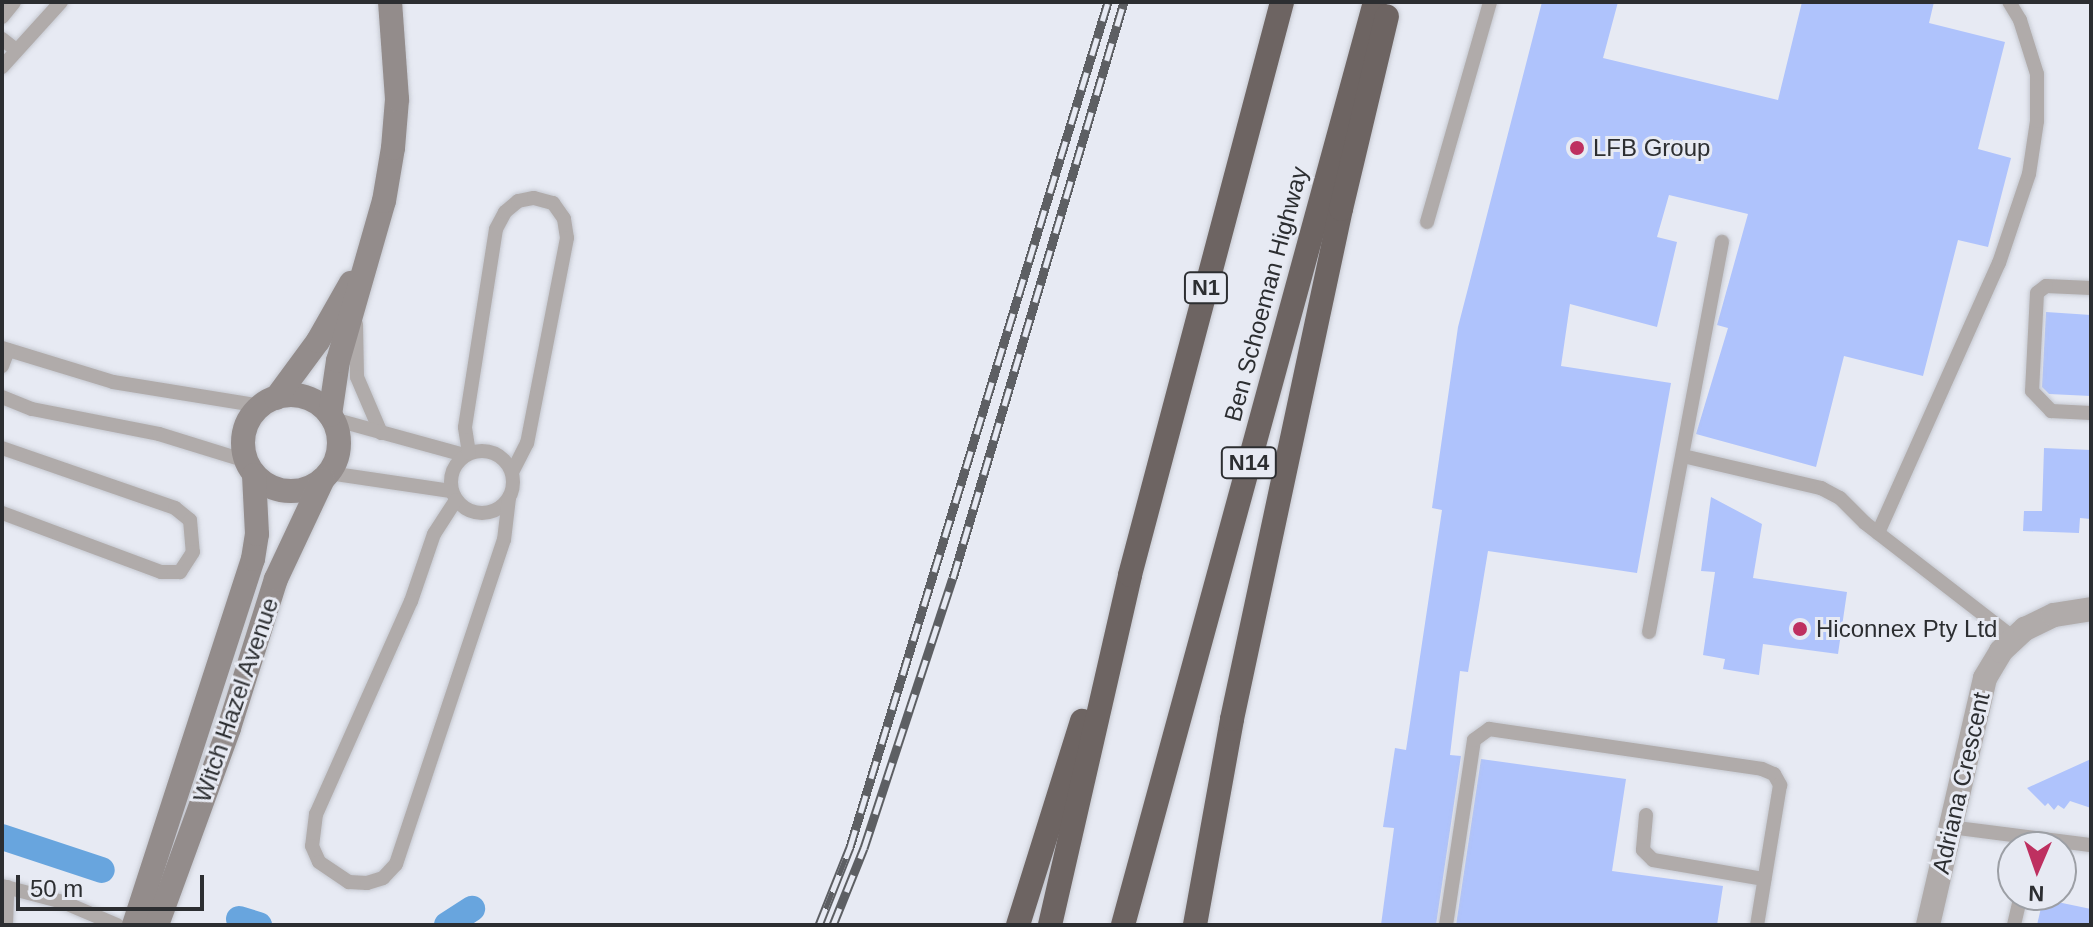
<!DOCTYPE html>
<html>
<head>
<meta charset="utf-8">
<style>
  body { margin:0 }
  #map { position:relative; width:2093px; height:927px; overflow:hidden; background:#e7eaf3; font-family:Arial,sans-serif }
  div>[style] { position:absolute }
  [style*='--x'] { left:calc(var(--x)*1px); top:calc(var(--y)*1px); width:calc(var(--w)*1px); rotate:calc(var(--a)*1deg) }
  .canal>* { height:26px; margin:-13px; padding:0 13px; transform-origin:13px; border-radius:13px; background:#68a5de }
  .building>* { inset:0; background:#afc3fc }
  .roads { filter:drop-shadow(0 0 2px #c5c8d0) drop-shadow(0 0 2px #c5c8d0) }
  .lane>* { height:14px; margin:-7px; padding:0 7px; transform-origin:7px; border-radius:7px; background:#b0abaa }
  .lane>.ring { margin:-7px; padding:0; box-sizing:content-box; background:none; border:14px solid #b0abaa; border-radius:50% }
  .street>* { height:24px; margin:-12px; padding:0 12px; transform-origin:12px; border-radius:12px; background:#b0abaa }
  .secondary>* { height:24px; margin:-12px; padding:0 12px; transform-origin:12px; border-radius:12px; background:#938c8b }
  .secondary>.ring { margin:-12px; padding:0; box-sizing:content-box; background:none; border:24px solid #938c8b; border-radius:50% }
  .highway>* { height:24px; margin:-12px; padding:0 12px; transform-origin:12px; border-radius:12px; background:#6d6462 }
  .rail>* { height:9px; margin-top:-4.5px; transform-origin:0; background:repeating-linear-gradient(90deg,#e7eaf3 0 18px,#5d5f63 0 36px); box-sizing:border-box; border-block:2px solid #5d5f63 }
  .dots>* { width:22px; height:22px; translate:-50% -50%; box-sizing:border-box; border:4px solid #e7eaf3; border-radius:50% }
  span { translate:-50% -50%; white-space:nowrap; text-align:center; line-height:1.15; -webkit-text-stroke:6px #e7eaf3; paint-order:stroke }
  .shield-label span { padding:2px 6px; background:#e7eaf3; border:2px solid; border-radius:6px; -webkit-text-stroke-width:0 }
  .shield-label { font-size:22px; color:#2c2e31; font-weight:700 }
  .poi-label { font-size:24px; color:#2c2e31 }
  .left { translate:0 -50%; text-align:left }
  .street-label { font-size:24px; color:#2c2e31 }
  .frame { position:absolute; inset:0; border:4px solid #2c2e31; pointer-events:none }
  .north { position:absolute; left:1997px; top:831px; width:80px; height:80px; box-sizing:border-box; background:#e7eaf3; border:2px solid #9c9fa5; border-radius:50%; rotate:182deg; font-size:22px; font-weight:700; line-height:32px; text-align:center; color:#2c2e31 }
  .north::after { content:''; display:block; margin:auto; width:28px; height:36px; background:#be3060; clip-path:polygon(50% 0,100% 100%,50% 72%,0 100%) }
  .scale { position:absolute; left:16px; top:875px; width:188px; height:36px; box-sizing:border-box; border:4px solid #2c2e31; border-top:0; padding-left:10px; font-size:24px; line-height:28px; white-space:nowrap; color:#2c2e31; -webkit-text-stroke:6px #e7eaf3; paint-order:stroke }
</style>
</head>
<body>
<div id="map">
  <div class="canal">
    <div style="--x:2;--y:837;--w:105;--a:18.3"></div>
    <div style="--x:239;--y:919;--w:21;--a:17"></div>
    <div style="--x:447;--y:925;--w:30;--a:-33"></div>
  </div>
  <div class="building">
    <div style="clip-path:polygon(1542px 2px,1618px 2px,1603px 58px,1778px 100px,1802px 2px,1934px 2px,1929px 23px,2005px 42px,1978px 149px,2011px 158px,1988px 247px,1958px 240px,1923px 376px,1844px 356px,1816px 467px,1696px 434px,1728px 328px,1717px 325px,1748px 214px,1669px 195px,1657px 237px,1677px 242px,1657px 327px,1570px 304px,1561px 366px,1671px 383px,1637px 573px,1488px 551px,1468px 672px,1460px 671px,1450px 755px,1461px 756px,1436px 925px,1381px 925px,1394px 828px,1383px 827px,1395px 748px,1406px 750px,1442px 510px,1432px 508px,1458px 327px)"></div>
    <div style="clip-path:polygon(2046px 312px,2091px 315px,2091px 396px,2049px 394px,2042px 387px)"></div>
    <div style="clip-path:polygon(2044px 448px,2091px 450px,2091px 519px,2080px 518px,2079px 533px,2023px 531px,2024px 511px,2042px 511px)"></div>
    <div style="clip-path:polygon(1711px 497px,1762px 524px,1753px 578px,1847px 592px,1838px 654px,1763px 644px,1759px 675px,1723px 669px,1725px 659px,1703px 655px,1715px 572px,1701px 571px)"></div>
    <div style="clip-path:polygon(1481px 759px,1626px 779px,1612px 871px,1723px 886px,1717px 925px,1456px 925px)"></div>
    <div style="clip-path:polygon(2091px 759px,2091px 808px,2070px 801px,2064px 809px,2058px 805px,2054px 810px,2048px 803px,2045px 806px,2027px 788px)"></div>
    <div style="clip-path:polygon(2043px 899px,2091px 909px,2091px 925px,2037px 925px)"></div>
  </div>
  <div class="roads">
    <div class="lane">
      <div style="--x:2;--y:17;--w:19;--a:-51"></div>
      <div style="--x:2;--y:39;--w:18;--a:38"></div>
      <div style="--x:2;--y:67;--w:88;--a:-47.8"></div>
      <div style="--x:1427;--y:222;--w:229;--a:-74"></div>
      <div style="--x:2091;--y:288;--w:45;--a:-177.5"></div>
      <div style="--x:2046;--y:286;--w:11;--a:142"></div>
      <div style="--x:2037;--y:293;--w:98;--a:92.9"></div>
      <div style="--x:2032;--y:391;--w:28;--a:46"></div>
      <div style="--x:2051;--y:411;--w:40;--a:2.9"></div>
      <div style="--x:356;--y:324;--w:53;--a:88.9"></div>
      <div style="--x:357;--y:377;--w:61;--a:66.8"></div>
      <div style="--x:2;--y:348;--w:116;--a:17"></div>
      <div style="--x:113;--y:382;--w:150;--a:9.2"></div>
      <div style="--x:2;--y:366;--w:17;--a:-69"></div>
      <div style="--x:2;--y:397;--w:32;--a:22"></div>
      <div style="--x:32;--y:409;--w:129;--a:11.1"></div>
      <div style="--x:159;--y:434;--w:91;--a:17.2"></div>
      <div style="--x:333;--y:419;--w:137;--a:15.3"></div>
      <div style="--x:2;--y:448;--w:183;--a:19.1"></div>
      <div style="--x:175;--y:508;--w:19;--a:39"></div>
      <div style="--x:190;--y:520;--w:32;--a:85"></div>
      <div style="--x:193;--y:552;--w:24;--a:123"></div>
      <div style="--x:180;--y:572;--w:19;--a:180"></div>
      <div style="--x:161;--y:572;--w:170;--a:-159.6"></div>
      <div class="ring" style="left:451px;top:451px;width:48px;height:48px"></div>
      <div style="--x:469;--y:453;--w:26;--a:-99"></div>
      <div style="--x:465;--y:427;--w:200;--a:-81.1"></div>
      <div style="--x:496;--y:229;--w:19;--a:-62"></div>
      <div style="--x:505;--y:212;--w:17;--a:-40"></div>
      <div style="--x:518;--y:201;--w:16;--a:-11"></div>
      <div style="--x:534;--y:198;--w:20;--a:15"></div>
      <div style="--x:553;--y:203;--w:19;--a:55"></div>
      <div style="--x:564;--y:219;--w:19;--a:81"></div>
      <div style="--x:567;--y:238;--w:209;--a:101"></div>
      <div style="--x:527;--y:443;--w:33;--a:117"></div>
      <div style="--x:1683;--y:456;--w:142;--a:13.1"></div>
      <div style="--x:1821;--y:488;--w:21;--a:28"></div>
      <div style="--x:1840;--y:498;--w:35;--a:45"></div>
      <div style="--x:1865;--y:523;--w:190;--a:37.7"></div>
      <div style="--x:329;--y:473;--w:123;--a:8.4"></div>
      <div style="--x:456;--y:500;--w:40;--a:122.9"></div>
      <div style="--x:434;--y:534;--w:71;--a:108.9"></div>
      <div style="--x:411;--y:601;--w:233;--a:114"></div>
      <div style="--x:316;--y:814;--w:32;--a:97"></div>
      <div style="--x:312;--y:846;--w:17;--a:66"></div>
      <div style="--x:319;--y:862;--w:36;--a:34"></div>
      <div style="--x:349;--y:882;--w:18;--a:3"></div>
      <div style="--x:367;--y:883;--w:17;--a:-17"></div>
      <div style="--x:383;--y:878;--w:19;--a:-47"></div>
      <div style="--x:396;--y:864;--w:342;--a:-71.6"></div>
      <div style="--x:504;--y:540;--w:42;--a:-83.2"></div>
      <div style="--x:1878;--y:533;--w:296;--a:-65.9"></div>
      <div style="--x:1999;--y:263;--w:94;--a:-71.4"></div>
      <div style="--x:2029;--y:174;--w:54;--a:-81.4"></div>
      <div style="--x:2037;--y:121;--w:47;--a:-90"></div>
      <div style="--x:2037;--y:74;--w:57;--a:-107.5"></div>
      <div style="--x:2020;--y:20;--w:21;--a:-121"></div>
      <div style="--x:1649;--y:632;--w:397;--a:-79.4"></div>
      <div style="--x:1646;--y:815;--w:35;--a:95"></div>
      <div style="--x:1643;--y:850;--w:14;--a:45"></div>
      <div style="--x:1653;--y:860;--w:113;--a:9.7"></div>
      <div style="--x:1950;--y:827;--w:142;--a:7.3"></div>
      <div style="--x:2;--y:886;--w:63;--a:14.7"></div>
      <div style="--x:63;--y:902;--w:59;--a:23.1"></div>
      <div style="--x:6;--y:925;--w:38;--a:-88"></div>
      <div style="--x:1446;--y:925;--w:187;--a:-81.4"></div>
      <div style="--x:1474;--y:740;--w:19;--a:-36"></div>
      <div style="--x:1489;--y:729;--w:276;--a:8.3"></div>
      <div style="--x:1762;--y:769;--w:13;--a:23"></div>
      <div style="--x:1774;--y:774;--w:13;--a:61"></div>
      <div style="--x:1780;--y:785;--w:142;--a:99.3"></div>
      <div style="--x:2014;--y:925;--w:31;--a:-77"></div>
    </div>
    <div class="street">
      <div style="--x:1928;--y:925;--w:253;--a:-77"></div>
      <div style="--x:1985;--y:678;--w:31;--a:-59"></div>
      <div style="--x:2001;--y:651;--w:33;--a:-43"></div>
      <div style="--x:2025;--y:629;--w:32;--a:-26"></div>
      <div style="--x:2054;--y:615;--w:37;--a:-9"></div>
    </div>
    <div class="secondary">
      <div class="ring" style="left:243px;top:395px;width:72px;height:72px"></div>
      <div style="--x:276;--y:398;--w:71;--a:-53.6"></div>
      <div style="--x:318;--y:341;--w:67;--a:-60.4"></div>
      <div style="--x:330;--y:415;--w:55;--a:-81.6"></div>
      <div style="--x:338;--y:361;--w:166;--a:-74"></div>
      <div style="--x:384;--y:201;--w:54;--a:-80.4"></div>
      <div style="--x:393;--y:148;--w:49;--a:-85.3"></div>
      <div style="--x:397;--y:99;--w:97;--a:-94.1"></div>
      <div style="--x:134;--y:925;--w:385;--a:-72"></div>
      <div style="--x:253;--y:559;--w:25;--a:-81"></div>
      <div style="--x:257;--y:534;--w:59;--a:-92.9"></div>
      <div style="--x:157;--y:925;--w:210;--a:-69.9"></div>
      <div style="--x:229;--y:728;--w:156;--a:-72.5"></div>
      <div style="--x:276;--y:579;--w:110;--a:-64.8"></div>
    </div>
    <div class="highway">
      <div style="--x:1018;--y:925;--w:214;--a:-72.6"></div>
      <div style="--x:1050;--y:925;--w:359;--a:-77.1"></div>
      <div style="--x:1130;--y:575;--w:593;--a:-75.14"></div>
      <div style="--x:1123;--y:925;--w:957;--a:-74.73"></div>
      <div style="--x:1195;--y:925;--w:209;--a:-79.8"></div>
      <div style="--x:1232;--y:719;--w:522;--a:-77.94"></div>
      <div style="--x:1341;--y:209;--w:198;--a:-76.6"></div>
    </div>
  </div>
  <div class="rail">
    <div style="--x:819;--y:925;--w:84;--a:-68.3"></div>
    <div style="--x:850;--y:847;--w:884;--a:-73.02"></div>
    <div style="--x:833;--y:925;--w:83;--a:-68.1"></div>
    <div style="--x:864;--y:848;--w:284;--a:-71.8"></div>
    <div style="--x:953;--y:578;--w:601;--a:-73.47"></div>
  </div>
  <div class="dots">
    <div style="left:1577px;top:148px;background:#be3060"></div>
    <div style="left:1800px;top:629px;background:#be3060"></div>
  </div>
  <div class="shield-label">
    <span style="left:1206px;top:288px">N1</span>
    <span style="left:1249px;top:463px">N14</span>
  </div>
  <div class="poi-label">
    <span class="left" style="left:1593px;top:148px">LFB Group</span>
    <span class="left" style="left:1816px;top:629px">Hiconnex Pty Ltd</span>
  </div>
  <div class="street-label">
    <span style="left:1266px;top:294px;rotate:-75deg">Ben Schoeman Highway</span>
    <span style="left:236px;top:700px;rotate:-71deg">Witch Hazel Avenue</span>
    <span style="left:1961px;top:783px;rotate:-77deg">Adriana Crescent</span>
  </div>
  <div class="frame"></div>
  <div class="north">N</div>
  <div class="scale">50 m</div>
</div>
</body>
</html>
